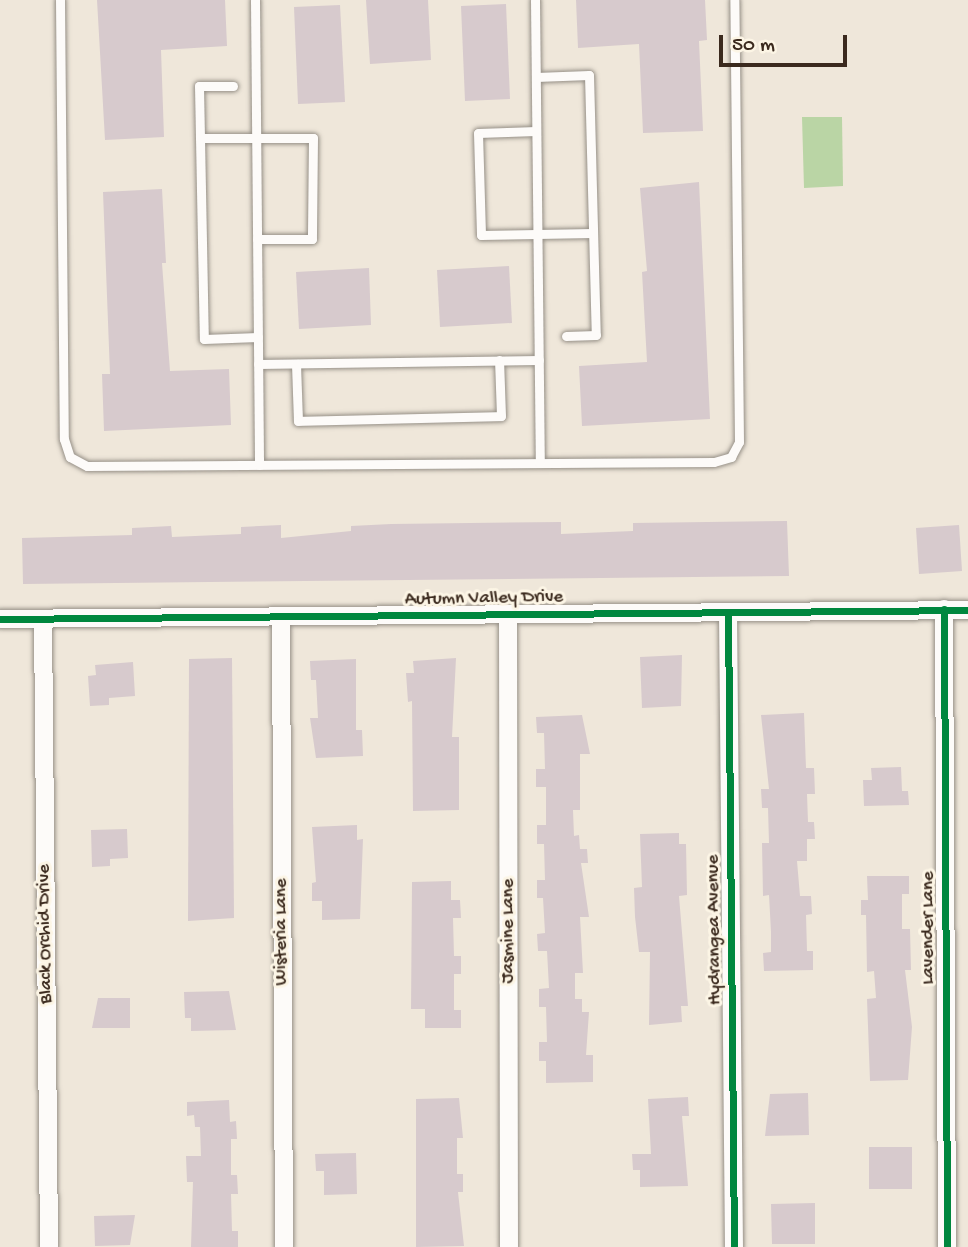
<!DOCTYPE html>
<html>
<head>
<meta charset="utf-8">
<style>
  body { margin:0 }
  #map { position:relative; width:968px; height:1247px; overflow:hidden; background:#efe7da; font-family:"Gochi Hand",sans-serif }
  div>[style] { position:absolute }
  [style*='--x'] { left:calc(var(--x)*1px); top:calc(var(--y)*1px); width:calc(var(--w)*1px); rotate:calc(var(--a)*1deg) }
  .green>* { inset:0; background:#bad5a5 }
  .building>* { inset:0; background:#d7cacd }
  .roads { filter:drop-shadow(0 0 2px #969087) drop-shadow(0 0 2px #969087) }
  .lane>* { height:9px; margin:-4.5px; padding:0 4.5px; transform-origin:4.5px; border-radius:4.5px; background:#fdfbf9 }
  .street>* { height:18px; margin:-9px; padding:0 9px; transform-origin:9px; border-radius:9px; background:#fdfbf9 }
  .cycleway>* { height:7px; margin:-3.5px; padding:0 3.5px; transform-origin:3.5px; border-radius:3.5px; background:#00873e }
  span { translate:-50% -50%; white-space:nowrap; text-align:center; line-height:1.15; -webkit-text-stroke:6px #fcf5e5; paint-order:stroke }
  .street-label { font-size:19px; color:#3b2a1e }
  .scale { position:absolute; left:719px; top:35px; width:128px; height:32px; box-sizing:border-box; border:4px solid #3b2a1e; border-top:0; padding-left:9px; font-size:21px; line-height:24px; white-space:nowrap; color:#3b2a1e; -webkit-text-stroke:5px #fcf5e5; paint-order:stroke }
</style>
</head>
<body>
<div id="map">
  <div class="green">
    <div style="clip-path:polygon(802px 117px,842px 117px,843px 186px,804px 188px)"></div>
  </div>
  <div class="building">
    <div style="clip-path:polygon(97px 0,225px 0,227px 46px,161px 50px,164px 137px,105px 140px)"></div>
    <div style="clip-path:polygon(366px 0,428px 0,431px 60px,370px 64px)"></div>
    <div style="clip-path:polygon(576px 0,705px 0,707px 40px,699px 41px,703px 131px,643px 133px,639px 44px,578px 48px)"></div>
    <div style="clip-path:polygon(506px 4px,510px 99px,465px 101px,461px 6px)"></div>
    <div style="clip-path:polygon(340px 5px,345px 102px,298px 104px,294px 7px)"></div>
    <div style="clip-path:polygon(699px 182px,710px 419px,582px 426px,579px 366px,647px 362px,642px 272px,647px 271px,640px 188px)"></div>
    <div style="clip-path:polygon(162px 189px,166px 263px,162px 263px,170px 371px,229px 369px,231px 425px,104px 431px,102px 374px,110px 374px,103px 192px)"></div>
    <div style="clip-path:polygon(509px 266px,512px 323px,440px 327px,437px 270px)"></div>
    <div style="clip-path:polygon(369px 268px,371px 325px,299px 329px,296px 272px)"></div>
    <div style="clip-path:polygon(787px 521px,789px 576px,23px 584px,22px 538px,132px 535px,132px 528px,171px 526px,172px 537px,241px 534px,241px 527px,281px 525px,281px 538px,351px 531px,351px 526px,391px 524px,561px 522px,561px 534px,633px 531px,633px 523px)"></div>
    <div style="clip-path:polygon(959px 525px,962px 571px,919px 574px,916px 528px)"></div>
    <div style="clip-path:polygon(682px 655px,681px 706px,642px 708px,640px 657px)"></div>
    <div style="clip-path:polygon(232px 658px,234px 918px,188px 921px,189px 659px)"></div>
    <div style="clip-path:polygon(456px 658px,452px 737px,459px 737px,459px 810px,413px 811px,412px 701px,408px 702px,406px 673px,414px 673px,413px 661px)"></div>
    <div style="clip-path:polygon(356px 659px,356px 730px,362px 730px,363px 756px,316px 758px,310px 718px,318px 718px,316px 680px,311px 680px,310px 661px)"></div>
    <div style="clip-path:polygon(133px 662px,135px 696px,109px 698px,109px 705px,90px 706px,88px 676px,96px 675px,95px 665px)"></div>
    <div style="clip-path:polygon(804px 713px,806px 768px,814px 768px,815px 794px,807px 794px,808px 822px,814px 822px,815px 839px,807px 839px,807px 861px,797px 861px,800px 896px,811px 896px,812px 914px,806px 915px,807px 951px,813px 951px,813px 970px,764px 971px,763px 953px,771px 952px,771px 932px,769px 895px,763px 896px,762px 843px,769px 843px,768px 808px,762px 808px,761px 789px,769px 789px,761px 715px)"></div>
    <div style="clip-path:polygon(582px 715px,590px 754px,580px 754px,580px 810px,573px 810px,574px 836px,579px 835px,580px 849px,587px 849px,588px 863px,581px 863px,589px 917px,580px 917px,583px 973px,575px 973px,575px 999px,582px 999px,582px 1012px,589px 1012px,586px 1055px,593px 1055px,593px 1082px,546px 1083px,546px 1061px,539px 1061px,539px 1042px,547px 1042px,546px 1007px,539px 1007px,539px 989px,549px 988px,547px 951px,538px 951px,537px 934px,545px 933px,543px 898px,537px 898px,537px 880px,545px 880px,544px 844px,537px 844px,537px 825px,546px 825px,546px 787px,536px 787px,536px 769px,545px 769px,544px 733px,537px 733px,536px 717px)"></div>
    <div style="clip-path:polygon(901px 767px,902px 791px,908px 791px,909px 805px,864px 806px,863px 780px,872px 780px,871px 768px)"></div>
    <div style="clip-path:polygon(357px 825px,357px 840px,363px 839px,360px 919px,322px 920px,322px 901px,312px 901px,312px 883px,316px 882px,312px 827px)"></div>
    <div style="clip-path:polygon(127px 829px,128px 858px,110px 859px,110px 866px,92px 867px,91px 830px)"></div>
    <div style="clip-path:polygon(679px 833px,679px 844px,686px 844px,687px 895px,679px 896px,688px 1006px,681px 1006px,682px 1022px,649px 1025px,650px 952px,639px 952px,635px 917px,634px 888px,642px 887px,640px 834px)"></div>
    <div style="clip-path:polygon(867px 876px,909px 876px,909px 894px,902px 894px,902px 929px,910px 929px,911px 970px,905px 970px,912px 1027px,908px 1080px,870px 1081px,867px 999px,876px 998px,874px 971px,867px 972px,866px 915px,861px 915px,861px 900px,868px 900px)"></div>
    <div style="clip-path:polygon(451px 881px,451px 900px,460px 900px,461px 918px,453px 918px,454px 956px,461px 956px,461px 974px,454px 974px,454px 1010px,461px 1010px,461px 1028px,425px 1028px,425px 1009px,411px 1009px,412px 882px)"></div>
    <div style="clip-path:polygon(229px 991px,236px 1030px,191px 1031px,191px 1018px,185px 1018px,184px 992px)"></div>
    <div style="clip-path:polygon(98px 998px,130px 998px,130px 1028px,92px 1028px)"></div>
    <div style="clip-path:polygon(808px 1093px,809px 1135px,765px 1136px,770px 1094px)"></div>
    <div style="clip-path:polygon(688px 1097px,689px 1116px,682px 1116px,688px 1186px,640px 1187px,640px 1170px,633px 1170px,632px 1154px,651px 1154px,648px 1099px)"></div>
    <div style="clip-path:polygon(459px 1098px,463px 1138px,457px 1138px,457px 1174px,463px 1174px,463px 1192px,458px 1192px,464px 1246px,416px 1247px,416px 1099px)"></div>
    <div style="clip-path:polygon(229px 1100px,230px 1122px,236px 1121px,237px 1139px,231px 1139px,231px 1175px,237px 1175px,238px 1194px,231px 1194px,232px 1231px,238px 1231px,238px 1247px,191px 1247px,193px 1182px,187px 1182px,186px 1156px,201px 1156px,200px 1127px,195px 1127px,194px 1115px,187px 1116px,187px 1102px)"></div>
    <div style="clip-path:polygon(869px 1147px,912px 1147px,912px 1189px,869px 1189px)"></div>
    <div style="clip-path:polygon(356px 1153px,357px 1194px,324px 1195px,324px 1171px,316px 1171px,315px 1154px)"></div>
    <div style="clip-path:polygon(815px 1203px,815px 1244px,772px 1244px,771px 1204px)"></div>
    <div style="clip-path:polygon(135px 1215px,130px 1245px,95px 1246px,94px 1216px)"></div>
  </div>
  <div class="roads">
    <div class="lane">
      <div style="--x:60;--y:0;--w:439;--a:89.5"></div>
      <div style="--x:64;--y:439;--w:19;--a:72"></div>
      <div style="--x:70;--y:457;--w:19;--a:28"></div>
      <div style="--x:87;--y:466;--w:627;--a:-0.37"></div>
      <div style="--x:714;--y:462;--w:18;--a:-16"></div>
      <div style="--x:731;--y:457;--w:17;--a:-62"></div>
      <div style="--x:739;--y:442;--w:442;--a:-90.6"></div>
      <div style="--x:255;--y:0;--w:465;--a:89.5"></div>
      <div style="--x:535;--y:0;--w:463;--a:89.4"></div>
      <div style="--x:536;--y:77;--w:53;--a:-2.2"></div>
      <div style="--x:589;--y:75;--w:260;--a:88.5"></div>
      <div style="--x:596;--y:335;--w:30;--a:178"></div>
      <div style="--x:233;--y:86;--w:34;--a:180"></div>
      <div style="--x:199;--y:86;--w:253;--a:88.9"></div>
      <div style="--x:204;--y:339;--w:54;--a:-2.1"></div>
      <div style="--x:536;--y:131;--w:58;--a:178"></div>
      <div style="--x:478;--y:133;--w:102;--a:88.3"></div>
      <div style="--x:481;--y:235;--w:112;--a:-1"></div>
      <div style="--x:200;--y:138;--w:113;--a:0"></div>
      <div style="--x:313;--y:138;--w:101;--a:90.6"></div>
      <div style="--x:312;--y:239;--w:55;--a:180"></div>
      <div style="--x:258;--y:364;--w:281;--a:-0.8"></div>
      <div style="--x:296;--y:364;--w:57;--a:88"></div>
      <div style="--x:298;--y:421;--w:203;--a:-1.4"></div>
      <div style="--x:501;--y:416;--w:56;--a:-92"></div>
    </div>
    <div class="street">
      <div style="--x:944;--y:609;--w:638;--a:89.73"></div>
      <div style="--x:728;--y:612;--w:635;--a:89.46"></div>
      <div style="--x:508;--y:615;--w:632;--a:89.91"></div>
      <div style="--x:281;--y:617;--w:630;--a:89.73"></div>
      <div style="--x:0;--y:619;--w:968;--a:-0.53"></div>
      <div style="--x:43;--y:620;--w:627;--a:89.45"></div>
    </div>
  </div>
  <div class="cycleway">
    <div style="--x:944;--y:609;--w:638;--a:89.73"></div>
    <div style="--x:728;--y:612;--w:635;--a:89.46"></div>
    <div style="--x:0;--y:619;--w:968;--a:-0.53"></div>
  </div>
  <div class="street-label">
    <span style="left:484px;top:599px;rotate:-1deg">Autumn Valley Drive</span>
    <span style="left:929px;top:928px;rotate:-90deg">Lavender Lane</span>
    <span style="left:715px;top:930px;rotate:-91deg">Hydrangea Avenue</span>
    <span style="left:509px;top:931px;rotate:-90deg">Jasmine Lane</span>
    <span style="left:282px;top:932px;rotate:-90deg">Wisteria Lane</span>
    <span style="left:46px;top:934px;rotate:-91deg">Black Orchid Drive</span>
  </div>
  <div class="scale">50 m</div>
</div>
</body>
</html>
